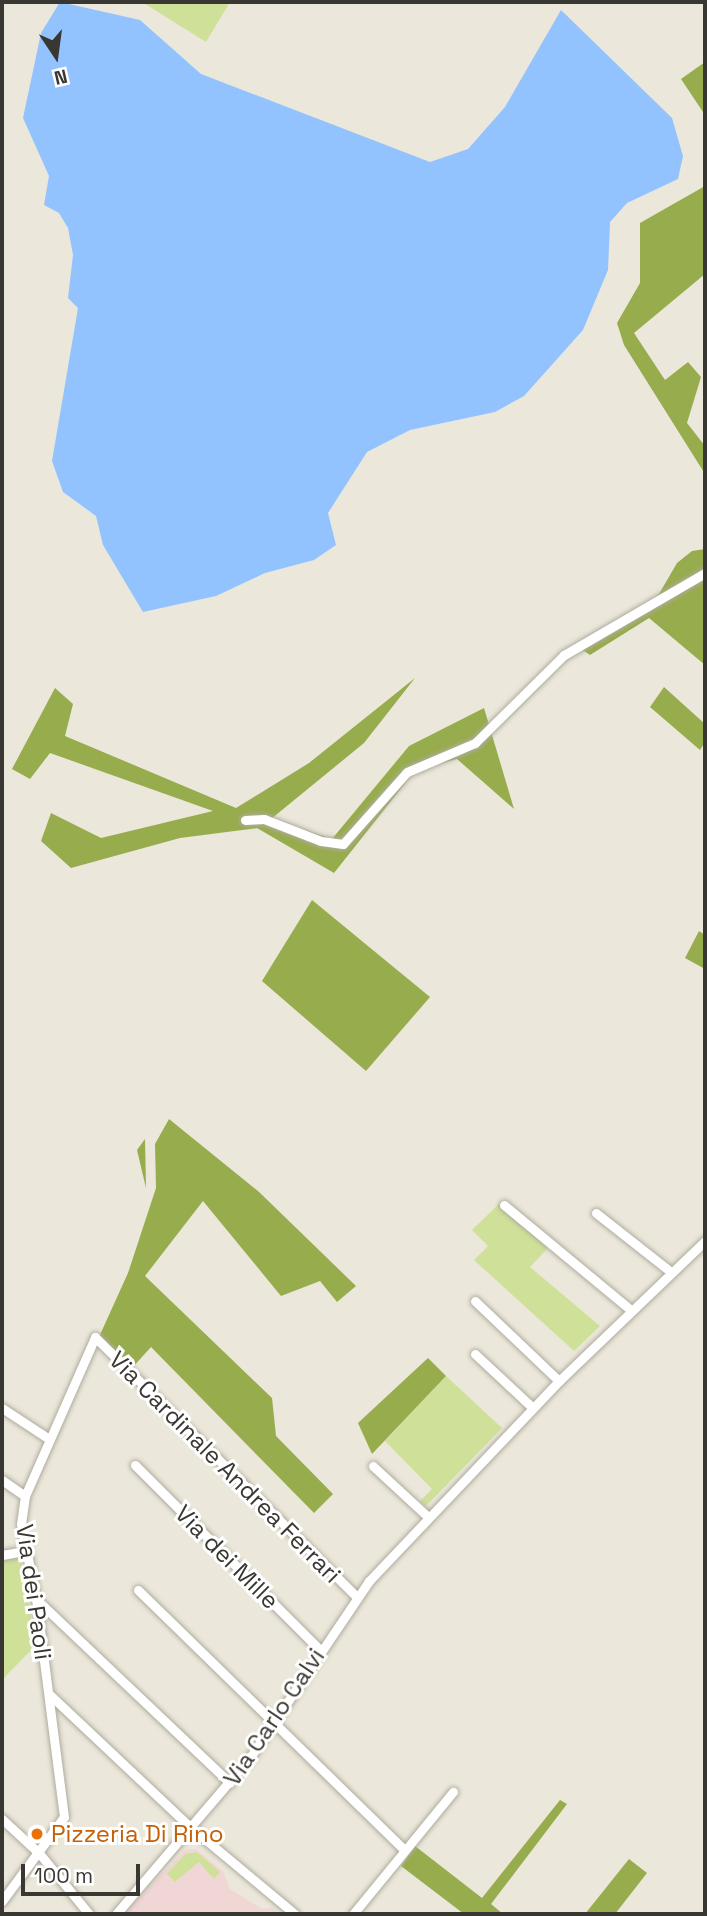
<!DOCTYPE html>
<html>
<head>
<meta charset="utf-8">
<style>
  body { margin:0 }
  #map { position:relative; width:707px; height:1916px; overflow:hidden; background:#ebe7da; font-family:"Space Grotesk",sans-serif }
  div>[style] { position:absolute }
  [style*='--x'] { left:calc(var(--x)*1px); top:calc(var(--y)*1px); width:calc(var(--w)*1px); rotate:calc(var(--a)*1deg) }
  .education>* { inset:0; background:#f0d6d5 }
  .green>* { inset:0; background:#cfe199 }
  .forest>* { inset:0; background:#97ac4c }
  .water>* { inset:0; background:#92c3ff }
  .roads { filter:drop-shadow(0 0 2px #afab9f) drop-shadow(0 0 2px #afab9f) }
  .minor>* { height:9px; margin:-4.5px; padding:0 4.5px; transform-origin:4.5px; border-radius:4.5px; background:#fff }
  .dots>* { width:19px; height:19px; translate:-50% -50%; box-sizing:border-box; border:4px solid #fff; border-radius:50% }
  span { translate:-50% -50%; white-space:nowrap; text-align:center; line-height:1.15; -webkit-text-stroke:6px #fff; paint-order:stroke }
  .street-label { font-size:24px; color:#393732 }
  .food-label { font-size:24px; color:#c56008 }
  .left { translate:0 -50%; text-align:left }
  .frame { position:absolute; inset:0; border:4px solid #393732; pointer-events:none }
  .north { position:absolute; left:21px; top:21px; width:70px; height:70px; -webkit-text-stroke:5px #fff; paint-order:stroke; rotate:167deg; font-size:19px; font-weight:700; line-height:28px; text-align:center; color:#393732 }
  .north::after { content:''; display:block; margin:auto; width:24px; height:32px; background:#393732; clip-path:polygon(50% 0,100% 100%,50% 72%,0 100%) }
  .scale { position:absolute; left:21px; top:1864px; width:119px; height:32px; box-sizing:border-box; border:4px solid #393732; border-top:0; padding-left:9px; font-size:21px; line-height:24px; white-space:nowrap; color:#393732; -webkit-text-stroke:5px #fff; paint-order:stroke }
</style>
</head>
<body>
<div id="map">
  <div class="education">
    <div style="clip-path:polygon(196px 1849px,223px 1871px,230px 1889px,262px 1909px,271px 1908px,280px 1914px,124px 1914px,185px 1850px)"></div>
  </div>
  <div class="green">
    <div style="clip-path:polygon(142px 2px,230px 2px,206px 42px)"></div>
    <div style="clip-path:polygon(500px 1203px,550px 1246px,530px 1267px,600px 1326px,574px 1351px,474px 1260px,488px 1246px,472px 1230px)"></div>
    <div style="clip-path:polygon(446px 1376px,502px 1428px,426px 1506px,420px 1501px,432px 1489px,385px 1441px)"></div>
    <div style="clip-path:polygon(20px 1557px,36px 1645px,2px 1680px,2px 1561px)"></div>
    <div style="clip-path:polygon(197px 1852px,220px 1872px,214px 1879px,199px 1862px,175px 1882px,167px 1874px,185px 1854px)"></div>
  </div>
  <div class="forest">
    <div style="clip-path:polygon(705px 62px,705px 115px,681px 79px)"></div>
    <div style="clip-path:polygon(705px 186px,705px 274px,634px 333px,665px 380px,688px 362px,701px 377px,687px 423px,705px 446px,705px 474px,624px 345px,617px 323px,640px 283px,640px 223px)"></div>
    <div style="clip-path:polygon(705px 549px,705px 665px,649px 618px,590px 655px,578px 647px,637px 613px,659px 594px,677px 563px,692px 551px)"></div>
    <div style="clip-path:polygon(415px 678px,364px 743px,271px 819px,332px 839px,409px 746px,484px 708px,514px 809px,457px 759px,427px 767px,410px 777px,334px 873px,257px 828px,180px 838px,71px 868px,41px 841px,51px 813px,101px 838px,213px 811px,50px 753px,30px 779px,12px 769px,55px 688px,73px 704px,65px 736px,236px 808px,309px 763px)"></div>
    <div style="clip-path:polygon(664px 687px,705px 724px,705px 742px,700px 750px,650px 707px)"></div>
    <div style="clip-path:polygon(312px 900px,430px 997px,366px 1071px,262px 981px)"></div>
    <div style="clip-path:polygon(699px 931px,705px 935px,705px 969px,685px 958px)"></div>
    <div style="clip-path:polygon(169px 1119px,258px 1191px,356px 1286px,337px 1302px,320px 1281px,281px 1296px,203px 1201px,145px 1276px,272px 1398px,276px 1436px,333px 1494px,314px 1513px,151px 1347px,132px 1368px,99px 1337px,128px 1273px,156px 1188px,155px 1144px)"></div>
    <div style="clip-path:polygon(145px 1139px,146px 1188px,137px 1150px)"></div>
    <div style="clip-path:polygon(428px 1358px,446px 1376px,372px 1454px,358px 1423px)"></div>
    <div style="clip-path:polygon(560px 1800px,567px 1804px,491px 1904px,503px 1914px,464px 1914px,401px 1866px,415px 1846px,482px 1898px)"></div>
    <div style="clip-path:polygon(629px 1859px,647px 1873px,615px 1914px,585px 1914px)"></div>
  </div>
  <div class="water">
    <div style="clip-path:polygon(60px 2px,140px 20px,201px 74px,430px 162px,468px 149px,505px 107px,561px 10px,672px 118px,683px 156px,678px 179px,627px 203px,610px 222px,608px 270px,583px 330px,524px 396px,495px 412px,410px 430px,367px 452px,328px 513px,336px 545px,314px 560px,265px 573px,216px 596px,143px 612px,103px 545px,96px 516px,63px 492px,52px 461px,78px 308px,68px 298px,73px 255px,68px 228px,59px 213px,44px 205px,49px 176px,23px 118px,41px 33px)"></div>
  </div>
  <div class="roads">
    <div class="minor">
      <div style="--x:245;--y:820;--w:19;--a:-3"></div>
      <div style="--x:264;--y:819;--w:61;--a:21.1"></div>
      <div style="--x:321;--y:841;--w:22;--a:8"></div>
      <div style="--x:343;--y:844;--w:96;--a:-48.4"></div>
      <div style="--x:407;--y:772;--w:74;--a:-23.1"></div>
      <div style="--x:475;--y:743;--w:125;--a:-44.7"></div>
      <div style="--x:564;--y:655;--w:163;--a:-30.2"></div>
      <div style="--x:504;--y:1205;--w:165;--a:39.6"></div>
      <div style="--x:596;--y:1213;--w:95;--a:38.2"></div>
      <div style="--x:475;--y:1301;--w:116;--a:43.6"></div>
      <div style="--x:475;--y:1354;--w:79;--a:43"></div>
      <div style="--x:2;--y:1408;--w:56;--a:33.4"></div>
      <div style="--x:135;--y:1465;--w:262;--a:45"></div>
      <div style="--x:373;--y:1466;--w:75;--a:42.8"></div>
      <div style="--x:2;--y:1480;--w:28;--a:35"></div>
      <div style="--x:2;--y:1555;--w:22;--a:-10"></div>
      <div style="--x:138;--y:1590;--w:372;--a:44.3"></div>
      <div style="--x:36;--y:1599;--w:267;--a:43.5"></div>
      <div style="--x:49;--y:1694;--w:191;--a:43.3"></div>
      <div style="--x:188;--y:1825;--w:139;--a:39.8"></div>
      <div style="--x:2;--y:1819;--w:50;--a:42.6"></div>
      <div style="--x:39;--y:1853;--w:79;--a:50.7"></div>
      <div style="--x:2;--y:1901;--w:104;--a:-53.6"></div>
      <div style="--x:64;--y:1817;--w:220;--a:-97.3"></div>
      <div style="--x:36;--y:1599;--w:76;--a:-101.3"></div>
      <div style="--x:21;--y:1524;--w:28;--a:-82"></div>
      <div style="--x:25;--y:1496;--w:174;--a:-66.2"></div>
      <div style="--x:95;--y:1337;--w:368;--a:44.8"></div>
      <div style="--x:116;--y:1914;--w:208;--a:-49.5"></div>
      <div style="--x:251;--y:1756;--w:211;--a:-56"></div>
      <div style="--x:369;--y:1581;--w:276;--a:-46.5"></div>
      <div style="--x:559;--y:1381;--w:202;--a:-43.8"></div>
      <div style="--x:353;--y:1914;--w:158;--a:-50.7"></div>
    </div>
  </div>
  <div class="dots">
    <div style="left:37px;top:1834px;background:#e8710a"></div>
  </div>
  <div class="street-label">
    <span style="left:225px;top:1467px;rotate:45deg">Via Cardinale Andrea Ferrari</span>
    <span style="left:227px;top:1557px;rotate:45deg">Via dei Mille</span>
    <span style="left:34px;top:1592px;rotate:82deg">Via dei Paoli</span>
    <span style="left:274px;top:1717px;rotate:-56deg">Via Carlo Calvi</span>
  </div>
  <div class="food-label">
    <span class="left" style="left:51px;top:1834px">Pizzeria Di Rino</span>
  </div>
  <div class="frame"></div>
  <div class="north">N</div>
  <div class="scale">100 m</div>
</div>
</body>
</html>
